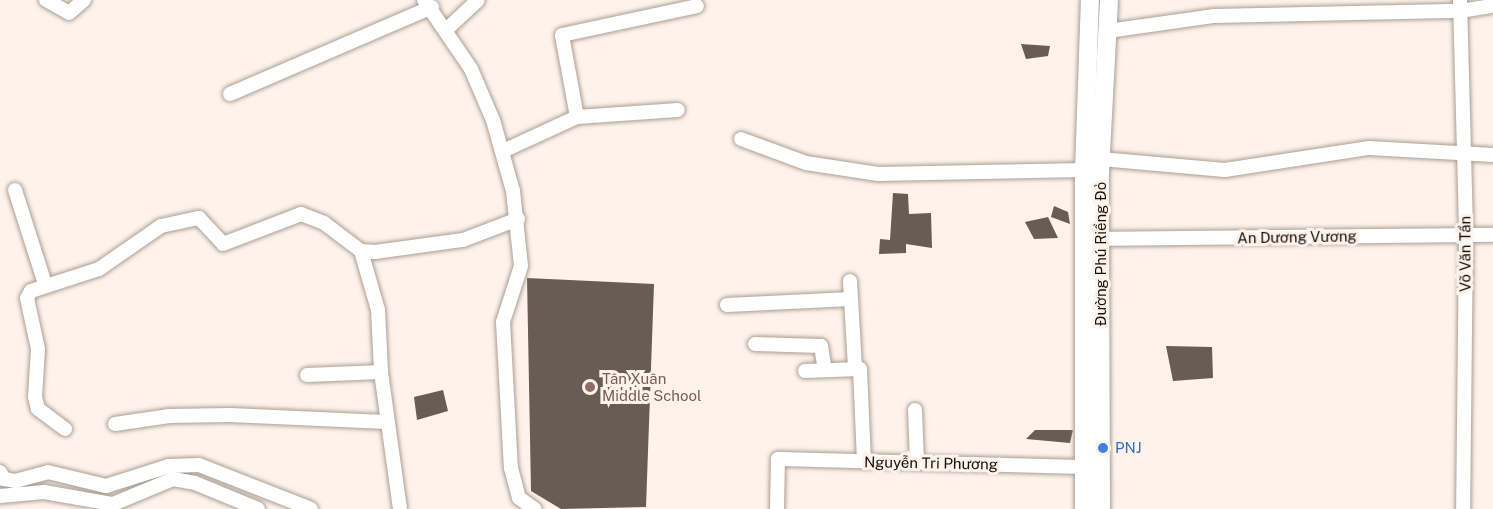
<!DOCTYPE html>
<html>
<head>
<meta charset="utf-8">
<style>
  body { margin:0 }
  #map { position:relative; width:1493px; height:509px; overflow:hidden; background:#fef3ea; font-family:"Public Sans",sans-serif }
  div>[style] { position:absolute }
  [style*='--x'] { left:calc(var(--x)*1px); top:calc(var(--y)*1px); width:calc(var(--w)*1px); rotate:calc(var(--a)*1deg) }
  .building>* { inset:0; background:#685c53 }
  .roads { filter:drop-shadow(0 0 2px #aa9e94) drop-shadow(0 0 2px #aa9e94) }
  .minor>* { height:14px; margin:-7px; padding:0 7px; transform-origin:7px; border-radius:7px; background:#fff }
  .major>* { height:18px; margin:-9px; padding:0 9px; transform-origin:9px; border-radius:9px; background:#fff }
  .dots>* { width:16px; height:16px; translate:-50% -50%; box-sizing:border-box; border:3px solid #fef3ea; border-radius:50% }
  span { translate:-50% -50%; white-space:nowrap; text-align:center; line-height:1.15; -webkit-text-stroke:6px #fef3ea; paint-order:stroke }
  .street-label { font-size:15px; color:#130f0b }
  .education-label { font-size:15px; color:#785e54 }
  .left { translate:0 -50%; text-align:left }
  .shop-label { font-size:15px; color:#366cbe }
</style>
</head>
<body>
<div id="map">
  <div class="building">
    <div style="clip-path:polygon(1021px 44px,1050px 46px,1048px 56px,1026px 59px)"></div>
    <div style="clip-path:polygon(893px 193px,908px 194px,909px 214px,931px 213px,932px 248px,906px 244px,906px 253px,879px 254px,880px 239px,890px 240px)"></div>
    <div style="clip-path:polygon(1054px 206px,1068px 212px,1070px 224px,1051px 217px)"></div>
    <div style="clip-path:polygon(1048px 217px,1058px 238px,1034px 239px,1025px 222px)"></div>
    <div style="clip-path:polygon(527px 278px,654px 284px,646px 507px,561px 509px,531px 491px)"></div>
    <div style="clip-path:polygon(1166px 346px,1212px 347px,1213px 378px,1173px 381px)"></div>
    <div style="clip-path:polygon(443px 390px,448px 411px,417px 420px,414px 397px)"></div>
    <div style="clip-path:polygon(1035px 430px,1073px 430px,1070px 443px,1026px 439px)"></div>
  </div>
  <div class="roads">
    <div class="minor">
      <div style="--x:46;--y:0;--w:26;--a:29"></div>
      <div style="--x:69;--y:13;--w:20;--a:-41"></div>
      <div style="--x:424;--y:0;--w:83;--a:55.7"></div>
      <div style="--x:471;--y:69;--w:56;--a:66.7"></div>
      <div style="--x:493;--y:120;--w:74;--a:74.3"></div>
      <div style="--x:513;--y:191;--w:75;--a:83.9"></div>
      <div style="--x:521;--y:266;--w:59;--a:107.8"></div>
      <div style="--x:503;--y:322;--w:146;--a:86.9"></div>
      <div style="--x:511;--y:468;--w:31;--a:75"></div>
      <div style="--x:519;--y:498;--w:19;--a:35"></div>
      <div style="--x:1460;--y:0;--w:234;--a:88.5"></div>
      <div style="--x:1466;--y:234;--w:275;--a:90.6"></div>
      <div style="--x:447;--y:29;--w:42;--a:-43.1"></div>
      <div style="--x:1108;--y:31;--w:106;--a:-8.1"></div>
      <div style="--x:1213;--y:16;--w:247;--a:-1.2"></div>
      <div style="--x:1460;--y:11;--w:33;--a:-9"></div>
      <div style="--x:230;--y:94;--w:220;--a:-23.3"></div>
      <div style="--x:577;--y:117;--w:83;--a:-100.4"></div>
      <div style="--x:562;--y:35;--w:138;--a:-12.1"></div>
      <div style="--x:741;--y:139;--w:69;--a:20.3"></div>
      <div style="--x:806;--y:163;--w:73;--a:8.7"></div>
      <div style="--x:878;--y:174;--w:206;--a:-1.1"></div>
      <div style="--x:503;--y:151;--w:81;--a:-24.7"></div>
      <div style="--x:577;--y:117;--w:101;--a:-4"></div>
      <div style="--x:1101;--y:159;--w:124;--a:5.1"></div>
      <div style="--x:1225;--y:170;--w:146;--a:-8.7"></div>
      <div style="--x:1369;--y:148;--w:124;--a:3.2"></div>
      <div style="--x:15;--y:190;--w:99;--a:72.3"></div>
      <div style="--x:1093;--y:239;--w:400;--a:-0.6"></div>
      <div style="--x:361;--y:251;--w:61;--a:73.9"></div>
      <div style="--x:378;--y:310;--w:62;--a:87.2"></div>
      <div style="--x:381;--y:372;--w:138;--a:82.1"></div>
      <div style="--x:850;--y:281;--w:87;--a:86.7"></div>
      <div style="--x:727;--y:305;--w:124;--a:-2.8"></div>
      <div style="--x:755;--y:344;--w:66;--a:1.7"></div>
      <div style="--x:821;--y:346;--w:24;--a:81"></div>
      <div style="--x:805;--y:371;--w:55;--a:-2.1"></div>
      <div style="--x:860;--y:369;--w:93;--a:87.5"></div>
      <div style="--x:307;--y:375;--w:74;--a:-2.3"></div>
      <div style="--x:915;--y:410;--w:53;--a:87.8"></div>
      <div style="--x:115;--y:424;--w:55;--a:-8.4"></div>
      <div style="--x:169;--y:416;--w:61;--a:-0.9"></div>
      <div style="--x:230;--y:415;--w:156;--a:2.6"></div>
      <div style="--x:65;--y:429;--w:34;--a:-143"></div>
      <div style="--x:38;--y:409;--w:12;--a:-104"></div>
      <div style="--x:35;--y:397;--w:48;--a:-86.4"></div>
      <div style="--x:38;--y:349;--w:52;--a:-102.2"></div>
      <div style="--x:27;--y:298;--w:8;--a:-60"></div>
      <div style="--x:31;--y:291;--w:71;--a:-17.9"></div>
      <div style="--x:99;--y:269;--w:75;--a:-34.7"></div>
      <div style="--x:161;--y:226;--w:39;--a:-12"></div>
      <div style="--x:199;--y:218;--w:35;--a:47"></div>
      <div style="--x:223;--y:244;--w:84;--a:-21"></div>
      <div style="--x:301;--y:214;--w:25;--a:21"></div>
      <div style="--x:324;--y:223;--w:46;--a:37.1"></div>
      <div style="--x:361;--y:251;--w:14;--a:4"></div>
      <div style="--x:375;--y:252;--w:89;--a:-7.8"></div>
      <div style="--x:463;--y:240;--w:59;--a:-20.9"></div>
      <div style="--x:0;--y:472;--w:8;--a:60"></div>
      <div style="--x:4;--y:479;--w:11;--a:10"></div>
      <div style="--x:15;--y:481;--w:34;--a:-15"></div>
      <div style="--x:48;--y:472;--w:60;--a:13.6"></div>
      <div style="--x:106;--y:486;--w:66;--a:-17.6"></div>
      <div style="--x:169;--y:466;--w:30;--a:-2"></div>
      <div style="--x:199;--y:465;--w:120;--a:21.4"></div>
      <div style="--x:0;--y:496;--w:44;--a:-5.2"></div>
      <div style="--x:44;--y:492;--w:70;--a:9.9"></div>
      <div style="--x:113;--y:504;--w:65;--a:-22.6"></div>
      <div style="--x:173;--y:479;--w:22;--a:10"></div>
      <div style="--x:195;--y:483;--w:68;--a:22.4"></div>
      <div style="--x:777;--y:509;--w:50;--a:-88.9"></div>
      <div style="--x:778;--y:459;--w:306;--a:1.5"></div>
    </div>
    <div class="major">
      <div style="--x:1084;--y:509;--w:339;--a:-90"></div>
      <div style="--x:1084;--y:170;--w:170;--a:-88"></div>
      <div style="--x:1101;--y:509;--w:337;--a:-90.2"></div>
      <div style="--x:1100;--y:172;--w:172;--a:-87"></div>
    </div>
  </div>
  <div class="dots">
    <div style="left:590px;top:387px;background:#8d6e63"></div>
    <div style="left:1103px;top:448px;background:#3f7fe0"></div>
  </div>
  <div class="street-label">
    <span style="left:1297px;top:237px;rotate:-1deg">An Dương Vương</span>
    <span style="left:1101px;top:254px;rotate:-90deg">Đường Phú Riềng Đỏ</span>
    <span style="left:1465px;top:254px;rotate:-90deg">Võ Văn Tần</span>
    <span style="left:931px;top:463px;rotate:1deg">Nguyễn Tri Phương</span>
  </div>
  <div class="education-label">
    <span class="left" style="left:602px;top:387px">Tân Xuân<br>Middle School</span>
  </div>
  <div class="shop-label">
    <span class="left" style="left:1115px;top:448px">PNJ</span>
  </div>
</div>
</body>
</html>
